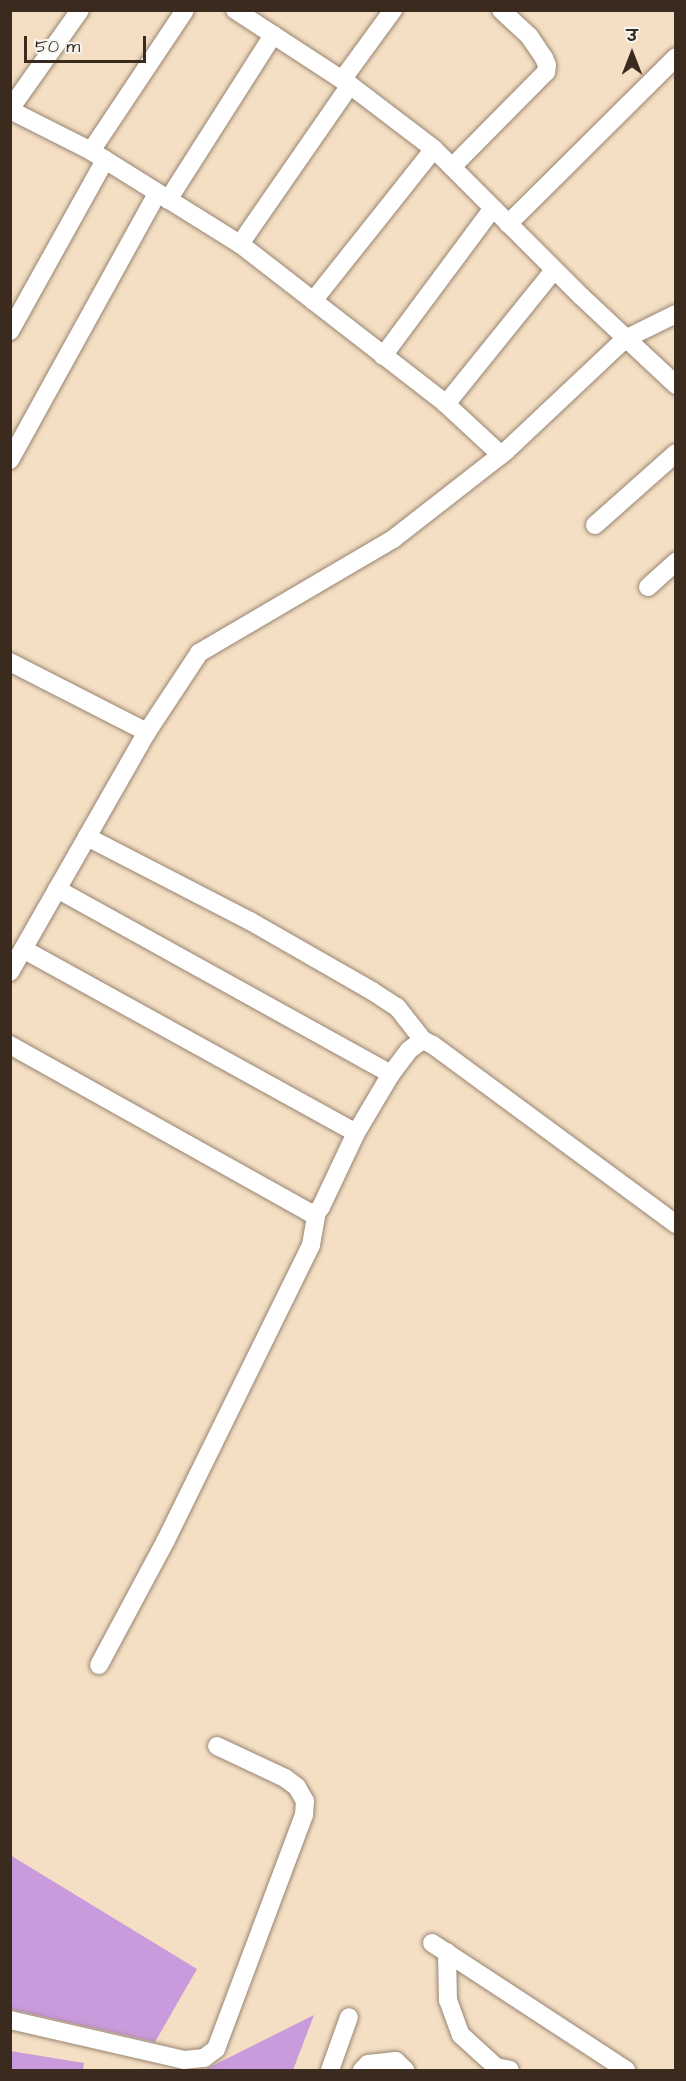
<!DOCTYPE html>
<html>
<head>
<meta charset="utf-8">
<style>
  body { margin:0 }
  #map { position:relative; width:686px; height:2081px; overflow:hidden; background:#f4dfc4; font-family:"Architects Daughter","Playpen Sans Deva",sans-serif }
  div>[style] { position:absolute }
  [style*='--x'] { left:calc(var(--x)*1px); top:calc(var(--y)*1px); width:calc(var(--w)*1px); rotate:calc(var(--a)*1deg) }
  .building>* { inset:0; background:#c99adc }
  .roads { filter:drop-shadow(0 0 2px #988471) drop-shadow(0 0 2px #988471) }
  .street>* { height:18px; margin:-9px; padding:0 9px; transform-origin:9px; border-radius:9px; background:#fff }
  span { translate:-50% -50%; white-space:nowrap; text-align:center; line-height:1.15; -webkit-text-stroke:4.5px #f6f6f2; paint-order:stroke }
  .frame { position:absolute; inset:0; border:12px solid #3b2a1e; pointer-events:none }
  .north { position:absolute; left:602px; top:24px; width:60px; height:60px; -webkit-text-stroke:4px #f6f6f2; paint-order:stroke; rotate:0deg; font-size:16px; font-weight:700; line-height:24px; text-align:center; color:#3b2a1e }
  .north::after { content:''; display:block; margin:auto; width:21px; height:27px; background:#3b2a1e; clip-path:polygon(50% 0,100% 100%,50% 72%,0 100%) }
  .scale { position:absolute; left:24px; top:36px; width:122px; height:27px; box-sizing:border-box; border:3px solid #3b2a1e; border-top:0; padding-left:8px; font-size:18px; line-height:21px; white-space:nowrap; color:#3b2a1e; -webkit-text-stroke:4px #f6f6f2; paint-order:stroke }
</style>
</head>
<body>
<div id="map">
  <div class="building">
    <div style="clip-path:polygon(10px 1855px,197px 1969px,155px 2042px,10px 2009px)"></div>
    <div style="clip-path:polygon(314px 2015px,293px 2070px,204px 2070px)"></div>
    <div style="clip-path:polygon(10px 2051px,84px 2063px,83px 2070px,10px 2070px)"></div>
  </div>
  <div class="roads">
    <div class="street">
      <div style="--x:235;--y:10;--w:137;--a:33.1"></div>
      <div style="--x:350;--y:85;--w:106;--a:37.3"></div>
      <div style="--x:434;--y:149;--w:209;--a:45"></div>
      <div style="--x:582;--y:297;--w:129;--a:43.1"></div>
      <div style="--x:342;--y:80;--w:87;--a:-53.9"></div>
      <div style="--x:10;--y:109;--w:121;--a:-54.7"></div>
      <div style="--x:10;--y:110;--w:91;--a:26.8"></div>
      <div style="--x:91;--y:151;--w:176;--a:32"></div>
      <div style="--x:240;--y:244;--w:261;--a:37.8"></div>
      <div style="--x:446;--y:404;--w:75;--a:42.8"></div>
      <div style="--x:91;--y:151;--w:169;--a:-56.3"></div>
      <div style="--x:452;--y:167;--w:134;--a:-45.3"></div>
      <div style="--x:546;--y:72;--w:7;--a:-82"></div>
      <div style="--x:547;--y:65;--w:8;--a:-113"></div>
      <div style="--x:544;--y:58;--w:27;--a:-124"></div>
      <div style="--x:529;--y:36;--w:38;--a:-137"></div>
      <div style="--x:168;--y:200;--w:196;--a:-57.5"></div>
      <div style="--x:508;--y:224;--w:237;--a:-44.8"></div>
      <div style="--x:240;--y:244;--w:193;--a:-55.3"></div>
      <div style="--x:313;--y:301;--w:194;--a:-51.5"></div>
      <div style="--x:10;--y:331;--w:196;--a:-60.9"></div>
      <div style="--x:383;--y:356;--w:184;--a:-53.4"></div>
      <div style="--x:446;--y:404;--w:172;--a:-51.1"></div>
      <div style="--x:10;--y:460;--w:304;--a:-61.1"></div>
      <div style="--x:595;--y:525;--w:108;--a:-41.6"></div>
      <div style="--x:648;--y:587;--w:38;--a:-42"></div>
      <div style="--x:10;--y:662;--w:154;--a:27.1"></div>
      <div style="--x:87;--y:837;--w:183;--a:27.3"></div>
      <div style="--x:250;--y:921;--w:141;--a:29.8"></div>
      <div style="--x:372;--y:991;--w:30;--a:33"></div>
      <div style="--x:397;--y:1007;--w:42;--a:51.8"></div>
      <div style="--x:57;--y:889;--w:382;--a:29"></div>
      <div style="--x:23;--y:949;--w:380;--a:28.9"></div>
      <div style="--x:10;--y:972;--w:276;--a:-60.3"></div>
      <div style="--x:147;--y:732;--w:95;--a:-56.6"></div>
      <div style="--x:199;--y:653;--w:225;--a:-30.4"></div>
      <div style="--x:393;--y:539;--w:143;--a:-37.9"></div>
      <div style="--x:506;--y:451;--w:163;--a:-43.3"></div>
      <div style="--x:625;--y:339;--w:57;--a:-26.1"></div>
      <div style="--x:10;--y:1045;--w:345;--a:29.2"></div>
      <div style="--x:311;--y:1213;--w:6;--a:-9"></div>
      <div style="--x:317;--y:1212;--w:6;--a:-51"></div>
      <div style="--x:321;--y:1207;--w:82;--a:-64.7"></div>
      <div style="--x:356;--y:1133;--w:69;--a:-59.3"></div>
      <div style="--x:391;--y:1074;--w:30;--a:-53"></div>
      <div style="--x:409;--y:1050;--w:17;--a:-36"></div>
      <div style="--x:423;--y:1040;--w:11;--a:27"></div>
      <div style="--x:433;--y:1045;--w:302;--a:36.4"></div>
      <div style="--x:99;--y:1665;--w:140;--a:-61.8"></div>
      <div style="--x:165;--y:1542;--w:331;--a:-63.8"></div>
      <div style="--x:311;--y:1245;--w:34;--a:-80"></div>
      <div style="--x:432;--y:1943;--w:232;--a:33.2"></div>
      <div style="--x:447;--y:1952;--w:48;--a:88.8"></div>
      <div style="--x:448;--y:2000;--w:37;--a:70"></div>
      <div style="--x:461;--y:2035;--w:47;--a:42.4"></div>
      <div style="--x:496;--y:2067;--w:14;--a:12"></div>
      <div style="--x:10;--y:2020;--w:179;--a:12.9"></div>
      <div style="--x:184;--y:2060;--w:20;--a:-6"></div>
      <div style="--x:204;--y:2058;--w:15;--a:-37"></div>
      <div style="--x:216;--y:2049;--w:250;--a:-69.4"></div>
      <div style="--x:304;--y:1815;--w:14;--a:-86"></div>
      <div style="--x:305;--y:1801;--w:16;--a:-120"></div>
      <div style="--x:297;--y:1787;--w:15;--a:-143"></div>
      <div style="--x:285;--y:1778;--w:75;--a:-154.8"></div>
      <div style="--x:330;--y:2070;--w:56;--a:-70.3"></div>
      <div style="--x:362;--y:2070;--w:8;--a:-45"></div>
      <div style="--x:368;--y:2064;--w:28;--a:-6"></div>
      <div style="--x:396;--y:2061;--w:13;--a:45"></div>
    </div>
  </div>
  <div class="frame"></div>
  <div class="north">उ</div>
  <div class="scale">50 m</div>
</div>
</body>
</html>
